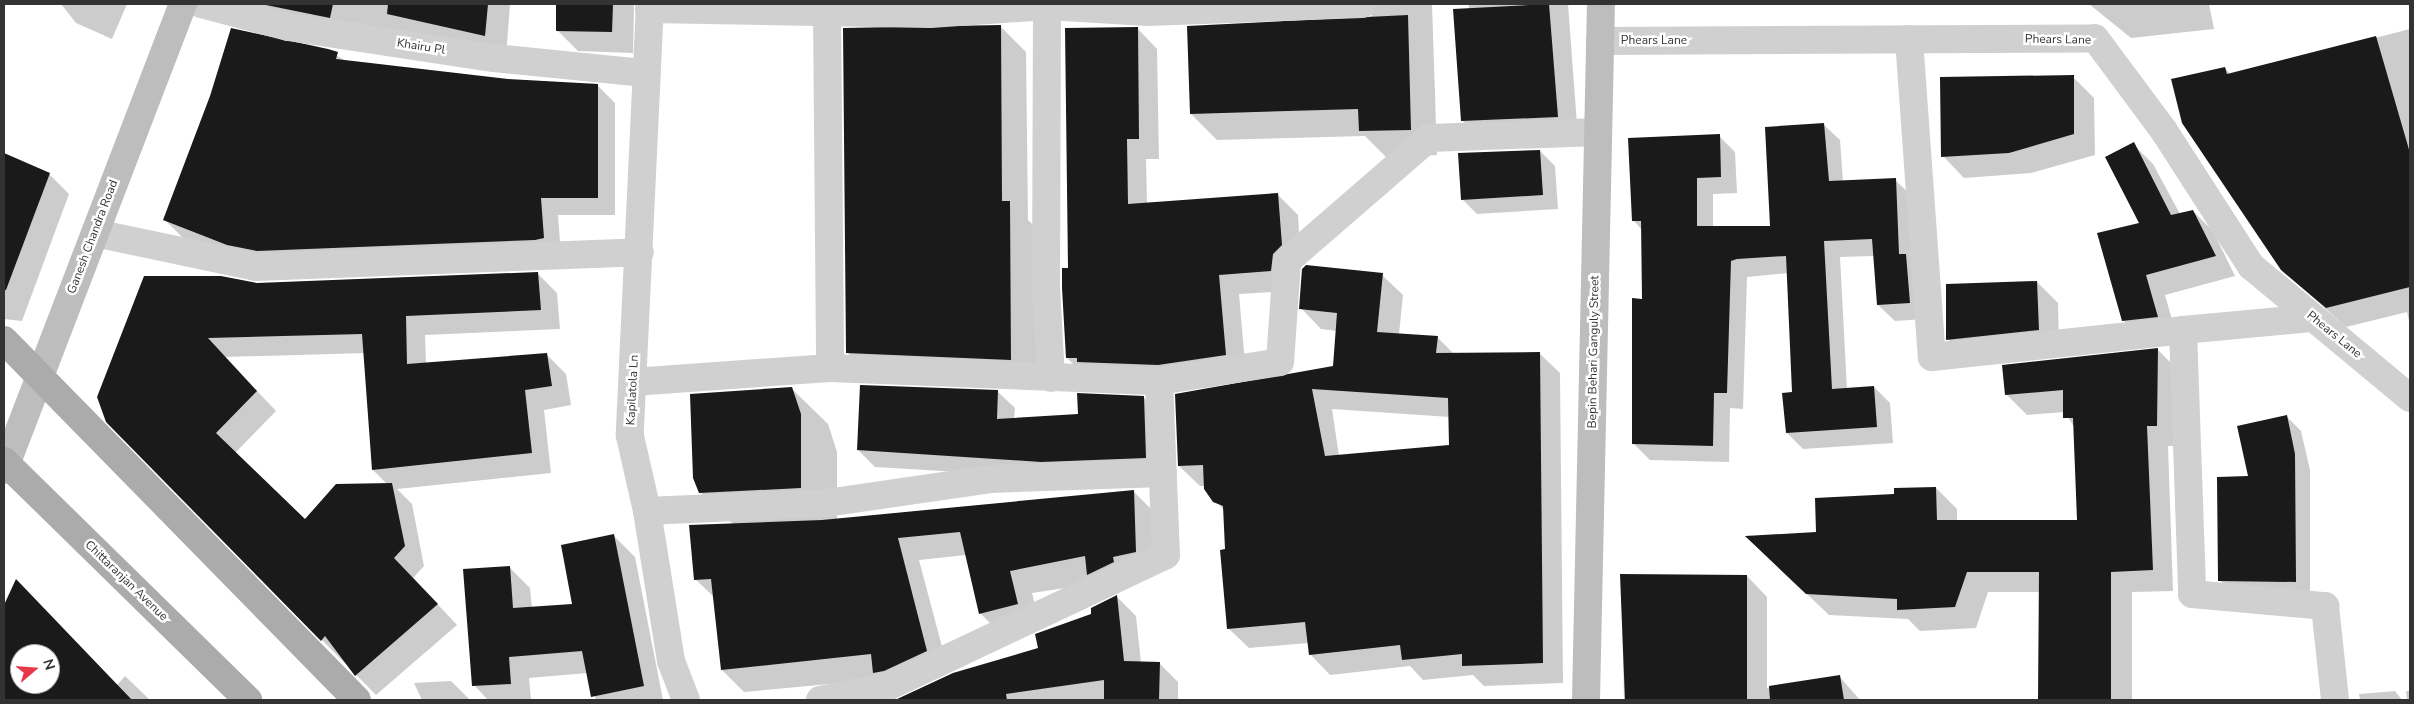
<!DOCTYPE html>
<html>
<head>
<meta charset="utf-8">
<style>
  body { margin:0 }
  #map { position:relative; width:2414px; height:704px; overflow:hidden; background:#fff; font-family:"Nunito Sans",sans-serif }
  div>[style] { position:absolute }
  [style*='--x'] { left:calc(var(--x)*1px); top:calc(var(--y)*1px); width:calc(var(--w)*1px); rotate:calc(var(--a)*1deg) }
  .shadow>* { inset:0; background:#0003 }
  .building>* { inset:0; background:#1a1a1a }
  .minor>* { height:28px; margin:-14px; padding:0 14px; transform-origin:14px; border-radius:14px; background:#d0d0d0 }
  .tertiary>* { height:28px; margin:-14px; padding:0 14px; transform-origin:14px; border-radius:14px; background:#d0d0d0 }
  .secondary>* { height:28px; margin:-14px; padding:0 14px; transform-origin:14px; border-radius:14px; background:#bdbdbd }
  .primary>* { height:28px; margin:-14px; padding:0 14px; transform-origin:14px; border-radius:14px; background:#ababab }
  span { translate:-50% -50%; white-space:nowrap; text-align:center; line-height:1.15; -webkit-text-stroke:5px #fff; paint-order:stroke }
  .street-label { font-size:12px; color:#333 }
  .frame { position:absolute; inset:0; border:5px solid #333; pointer-events:none }
  .north { position:absolute; left:10px; top:644px; width:50px; height:50px; box-sizing:border-box; background:#fff; border:1px solid #adadad; border-radius:50%; rotate:72deg; font-size:14px; font-weight:700; line-height:20px; text-align:center; color:#333 }
  .north::after { content:''; display:block; margin:auto; width:18px; height:22px; background:#e83748; clip-path:polygon(50% 0,100% 100%,50% 72%,0 100%) }
</style>
</head>
<body>
<div id="map">
  <div class="shadow">
    <div style="clip-path:polygon(61px 4px,127px 4px,112px 39px,76px 23px)"></div>
    <div style="clip-path:polygon(251px 4px,510px 4px,506px 57px,354px 23px,351px 38px)"></div>
    <div style="clip-path:polygon(558px 4px,634px 4px,633px 53px,578px 51px,557px 30px)"></div>
    <div style="clip-path:polygon(1308px 4px,1432px 4px,1437px 155px,1386px 157px,1365px 136px,1217px 140px,1191px 114px,1373px 15px,1320px 17px)"></div>
    <div style="clip-path:polygon(1469px 4px,1568px 4px,1578px 138px,1484px 142px,1463px 121px)"></div>
    <div style="clip-path:polygon(2089px 4px,2209px 4px,2214px 29px,2131px 38px)"></div>
    <div style="clip-path:polygon(1000px 26px,1026px 52px,1028px 220px,1036px 228px,1037px 385px,873px 379px,847px 352px)"></div>
    <div style="clip-path:polygon(1137px 28px,1157px 49px,1159px 159px,1146px 159px,1147px 203px,1278px 195px,1298px 215px,1301px 266px,1293px 275px,1291px 291px,1239px 294px,1246px 375px,1087px 378px,1067px 358px,1069px 269px)"></div>
    <div style="clip-path:polygon(2410px 29px,2410px 325px,2407px 312px,2346px 327px,2282px 270px,2225px 68px,2231px 75px)"></div>
    <div style="clip-path:polygon(327px 50px,346px 61px,508px 80px,597px 85px,615px 103px,615px 215px,558px 215px,561px 255px,246px 262px,182px 237px,164px 219px)"></div>
    <div style="clip-path:polygon(2073px 77px,2094px 98px,2095px 155px,2031px 173px,1964px 178px,1943px 156px)"></div>
    <div style="clip-path:polygon(1823px 124px,1840px 140px,1843px 182px,1895px 180px,1912px 196px,1925px 319px,1895px 321px,1878px 305px,1874px 256px,1840px 257px,1847px 389px,1874px 387px,1890px 403px,1893px 443px,1803px 449px,1787px 433px,1793px 393px,1788px 273px,1747px 277px,1743px 409px,1730px 408px,1729px 462px,1650px 460px,1633px 443px,1633px 300px,1643px 300px,1642px 230px,1633px 220px,1719px 136px,1735px 152px,1737px 193px,1713px 194px,1713px 228px,1772px 227px)"></div>
    <div style="clip-path:polygon(2133px 144px,2153px 164px,2180px 214px,2193px 211px,2213px 231px,2235px 276px,2165px 295px,2177px 337px,2143px 340px,2123px 320px,2141px 224px)"></div>
    <div style="clip-path:polygon(1540px 151px,1555px 166px,1558px 209px,1477px 214px,1462px 199px)"></div>
    <div style="clip-path:polygon(4px 155px,49px 174px,69px 194px,22px 321px,4px 319px)"></div>
    <div style="clip-path:polygon(evenodd,537px 273px,557px 293px,560px 329px,425px 335px,426px 364px,547px 355px,566px 374px,571px 405px,544px 410px,551px 473px,397px 489px,412px 504px,424px 566px,413px 578px,457px 625px,376px 695px,107px 421px,257px 284px,537px 273px,365px 353px,373px 470px,387px 484px,305px 521px,235px 453px,276px 411px,225px 357px,365px 353px)"></div>
    <div style="clip-path:polygon(evenodd,1382px 275px,1403px 295px,1399px 334px,1437px 337px,1454px 354px,1539px 353px,1560px 373px,1563px 683px,1484px 686px,1473px 675px,1423px 680px,1410px 666px,1330px 675px,1310px 654px,1309px 643px,1249px 648px,1228px 628px,1225px 512px,1205px 486px,1200px 486px,1179px 466px,1334px 368px,1337px 331px,1321px 329px,1301px 308px,1382px 275px,1332px 409px,1450px 417px,1450px 447px,1339px 456px,1332px 409px)"></div>
    <div style="clip-path:polygon(2037px 282px,2058px 303px,2059px 351px,1969px 360px,1948px 339px)"></div>
    <div style="clip-path:polygon(2158px 350px,2179px 371px,2178px 446px,2168px 446px,2173px 591px,2132px 592px,2132px 700px,2039px 700px,2040px 592px,1988px 592px,1976px 628px,1920px 631px,1908px 619px,1829px 615px,1768px 557px,1895px 495px,1936px 488px,1957px 509px,1957px 521px,2078px 521px,2074px 427px,2065px 412px,2027px 415px,2006px 394px)"></div>
    <div style="clip-path:polygon(791px 388px,828px 424px,837px 452px,837px 520px,1133px 491px,1155px 513px,1158px 574px,1032px 593px,1040px 626px,1002px 635px,980px 613px,966px 555px,919px 560px,949px 673px,744px 692px,722px 670px,715px 598px,695px 579px,733px 524px,700px 492px)"></div>
    <div style="clip-path:polygon(998px 392px,1015px 408px,1014px 419px,1079px 416px,1143px 397px,1160px 414px,1163px 474px,1059px 478px,875px 467px,858px 450px)"></div>
    <div style="clip-path:polygon(2286px 416px,2301px 431px,2310px 470px,2310px 596px,2234px 595px,2220px 580px,2250px 477px)"></div>
    <div style="clip-path:polygon(614px 536px,635px 557px,663px 700px,596px 700px,588px 673px,529px 678px,531px 700px,488px 700px,474px 685px,509px 567px,530px 588px,532px 608px,574px 605px)"></div>
    <div style="clip-path:polygon(1621px 575px,1747px 576px,1767px 597px,1767px 688px,1839px 676px,1860px 700px,1624px 700px)"></div>
    <div style="clip-path:polygon(evenodd,16px 581px,117px 685px,125px 676px,150px 700px,4px 700px,4px 608px,16px 581px,20px 654px,50px 654px,50px 684px,20px 684px,20px 654px)"></div>
    <div style="clip-path:polygon(1117px 597px,1136px 616px,1141px 663px,1159px 663px,1178px 682px,1178px 700px,898px 700px,953px 674px,1039px 649px)"></div>
    <div style="clip-path:polygon(451px 681px,470px 700px,422px 700px,414px 683px)"></div>
    <div style="clip-path:polygon(2395px 691px,2402px 700px,2360px 700px,2359px 694px)"></div>
    <div style="clip-path:polygon(2406px 691px,2410px 691px,2410px 700px,2407px 700px)"></div>
  </div>
  <div class="building">
    <div style="clip-path:polygon(261px 4px,333px 4px,330px 18px)"></div>
    <div style="clip-path:polygon(388px 4px,488px 4px,485px 36px,387px 14px)"></div>
    <div style="clip-path:polygon(556px 4px,613px 4px,612px 32px,556px 31px)"></div>
    <div style="clip-path:polygon(1549px 4px,1558px 117px,1461px 121px,1453px 9px)"></div>
    <div style="clip-path:polygon(1408px 15px,1411px 130px,1359px 131px,1358px 109px,1190px 114px,1187px 26px)"></div>
    <div style="clip-path:polygon(1001px 25px,1002px 201px,1010px 201px,1011px 360px,846px 353px,843px 28px)"></div>
    <div style="clip-path:polygon(1138px 27px,1139px 139px,1127px 139px,1128px 204px,1278px 193px,1282px 245px,1273px 254px,1271px 271px,1219px 275px,1226px 355px,1158px 365px,1077px 362px,1077px 358px,1066px 358px,1062px 288px,1062px 268px,1068px 268px,1065px 28px)"></div>
    <div style="clip-path:polygon(231px 28px,328px 49px,338px 52px,336px 59px,508px 79px,598px 84px,598px 198px,541px 198px,544px 238px,535px 240px,257px 251px,227px 245px,163px 220px,210px 96px)"></div>
    <div style="clip-path:polygon(2376px 36px,2410px 153px,2410px 287px,2326px 308px,2281px 270px,2182px 123px,2171px 79px,2225px 67px,2227px 74px)"></div>
    <div style="clip-path:polygon(2074px 75px,2074px 134px,2009px 153px,1941px 157px,1940px 77px)"></div>
    <div style="clip-path:polygon(1824px 123px,1829px 181px,1896px 178px,1899px 254px,1906px 254px,1910px 303px,1877px 305px,1872px 239px,1824px 241px,1832px 389px,1874px 386px,1877px 427px,1786px 433px,1782px 393px,1792px 392px,1786px 256px,1737px 259px,1731px 261px,1727px 393px,1714px 393px,1713px 446px,1632px 444px,1632px 298px,1642px 299px,1641px 221px,1632px 221px,1628px 138px,1720px 134px,1721px 177px,1697px 178px,1697px 226px,1770px 226px,1765px 127px)"></div>
    <div style="clip-path:polygon(2134px 142px,2171px 215px,2193px 210px,2216px 256px,2146px 275px,2158px 317px,2122px 321px,2097px 233px,2139px 223px,2105px 157px)"></div>
    <div style="clip-path:polygon(1540px 150px,1543px 195px,1461px 200px,1458px 153px)"></div>
    <div style="clip-path:polygon(4px 153px,50px 173px,6px 290px,4px 290px)"></div>
    <div style="clip-path:polygon(evenodd,1306px 265px,1383px 273px,1377px 332px,1438px 336px,1436px 353px,1540px 352px,1543px 663px,1462px 666px,1462px 654px,1402px 660px,1400px 645px,1309px 655px,1305px 622px,1227px 629px,1220px 550px,1225px 549px,1223px 506px,1213px 502px,1204px 489px,1203px 465px,1178px 466px,1175px 394px,1333px 366px,1337px 313px,1299px 309px,1302px 269px,1306px 265px,1312px 389px,1448px 398px,1449px 445px,1325px 456px,1312px 389px)"></div>
    <div style="clip-path:polygon(538px 272px,541px 310px,406px 316px,407px 364px,547px 353px,552px 386px,525px 390px,532px 453px,372px 470px,362px 334px,208px 338px,257px 391px,216px 433px,305px 519px,336px 484px,392px 483px,405px 546px,394px 558px,438px 604px,355px 676px,325px 636px,321px 641px,106px 422px,97px 397px,144px 276px,221px 276px,257px 283px)"></div>
    <div style="clip-path:polygon(2037px 281px,2039px 330px,1946px 340px,1946px 284px)"></div>
    <div style="clip-path:polygon(2158px 348px,2157px 426px,2147px 426px,2153px 570px,2111px 572px,2111px 700px,2038px 700px,2039px 572px,1967px 572px,1955px 607px,1897px 610px,1897px 599px,1806px 594px,1745px 536px,1816px 532px,1815px 498px,1894px 494px,1894px 488px,1936px 487px,1937px 520px,2077px 520px,2073px 418px,2063px 418px,2063px 390px,2005px 395px,2002px 365px)"></div>
    <div style="clip-path:polygon(860px 385px,998px 390px,997px 419px,1078px 414px,1077px 393px,1144px 396px,1146px 458px,1041px 462px,857px 450px)"></div>
    <div style="clip-path:polygon(792px 387px,801px 414px,801px 488px,699px 493px,693px 478px,690px 394px)"></div>
    <div style="clip-path:polygon(2287px 415px,2295px 454px,2296px 582px,2218px 581px,2217px 477px,2248px 476px,2237px 426px)"></div>
    <div style="clip-path:polygon(1134px 490px,1136px 552px,1113px 557px,1114px 562px,1087px 575px,1085px 556px,1010px 571px,1018px 604px,979px 614px,960px 532px,898px 538px,927px 651px,884px 671px,873px 673px,871px 654px,721px 670px,711px 579px,694px 580px,689px 525px,822px 520px)"></div>
    <div style="clip-path:polygon(614px 534px,644px 686px,591px 697px,582px 651px,509px 657px,511px 684px,472px 686px,463px 569px,510px 566px,513px 608px,572px 604px,561px 545px)"></div>
    <div style="clip-path:polygon(1620px 574px,1747px 575px,1747px 700px,1625px 700px)"></div>
    <div style="clip-path:polygon(evenodd,16px 579px,132px 700px,4px 700px,4px 605px,16px 579px,20px 654px,50px 654px,50px 684px,20px 684px,20px 654px)"></div>
    <div style="clip-path:polygon(1117px 595px,1124px 661px,1160px 662px,1159px 700px,1104px 700px,1104px 680px,1006px 694px,1007px 700px,895px 700px,953px 673px,1038px 648px,1035px 634px,1091px 614px,1091px 608px)"></div>
    <div style="clip-path:polygon(1840px 675px,1844px 700px,1770px 700px,1769px 686px)"></div>
  </div>
  <div class="minor">
    <div style="--x:201;--y:4;--w:90;--a:14.8"></div>
    <div style="--x:288;--y:27;--w:208;--a:8.6"></div>
    <div style="--x:494;--y:58;--w:152;--a:5.7"></div>
    <div style="--x:650;--y:4;--w:432;--a:92.7"></div>
    <div style="--x:630;--y:436;--w:77;--a:77.2"></div>
    <div style="--x:647;--y:511;--w:152;--a:80.9"></div>
    <div style="--x:671;--y:661;--w:42;--a:69"></div>
    <div style="--x:1047;--y:6;--w:282;--a:90.2"></div>
    <div style="--x:1046;--y:288;--w:90;--a:86.8"></div>
    <div style="--x:649;--y:9;--w:281;--a:1"></div>
    <div style="--x:930;--y:14;--w:117;--a:-3.9"></div>
    <div style="--x:1047;--y:6;--w:100;--a:3.4"></div>
    <div style="--x:1147;--y:12;--w:215;--a:-2.1"></div>
    <div style="--x:827;--y:9;--w:359;--a:89.5"></div>
    <div style="--x:1909;--y:39;--w:319;--a:85.9"></div>
    <div style="--x:1932;--y:357;--w:252;--a:-6.1"></div>
    <div style="--x:2183;--y:330;--w:264;--a:88"></div>
    <div style="--x:2192;--y:594;--w:134;--a:5.2"></div>
    <div style="--x:2325;--y:606;--w:95;--a:83.9"></div>
    <div style="--x:95;--y:233;--w:165;--a:11.9"></div>
    <div style="--x:256;--y:267;--w:384;--a:-2.2"></div>
    <div style="--x:2183;--y:330;--w:131;--a:-5.3"></div>
    <div style="--x:633;--y:382;--w:197;--a:-4.1"></div>
    <div style="--x:830;--y:368;--w:329;--a:2.3"></div>
    <div style="--x:1159;--y:381;--w:122;--a:-8.9"></div>
    <div style="--x:1280;--y:362;--w:101;--a:-86"></div>
    <div style="--x:1287;--y:261;--w:188;--a:-40.9"></div>
    <div style="--x:1429;--y:138;--w:169;--a:-2"></div>
    <div style="--x:647;--y:511;--w:179;--a:-2.6"></div>
    <div style="--x:826;--y:503;--w:166;--a:-8.3"></div>
    <div style="--x:990;--y:479;--w:173;--a:-2"></div>
    <div style="--x:820;--y:700;--w:70;--a:-11.5"></div>
    <div style="--x:889;--y:686;--w:306;--a:-25.3"></div>
    <div style="--x:1166;--y:555;--w:174;--a:-92.3"></div>
  </div>
  <div class="tertiary">
    <div style="--x:1600;--y:41;--w:495;--a:-0.3"></div>
    <div style="--x:2095;--y:38;--w:116;--a:53.4"></div>
    <div style="--x:2164;--y:131;--w:161;--a:57.2"></div>
    <div style="--x:2251;--y:266;--w:207;--a:39.7"></div>
  </div>
  <div class="secondary">
    <div style="--x:4;--y:470;--w:499;--a:-69"></div>
    <div style="--x:1586;--y:700;--w:696;--a:-88.77"></div>
  </div>
  <div class="primary">
    <div style="--x:4;--y:340;--w:504;--a:45.56"></div>
    <div style="--x:4;--y:461;--w:342;--a:44.4"></div>
  </div>
  <div class="street-label">
    <span style="left:2058px;top:40px;rotate:1deg">Phears Lane</span>
    <span style="left:1654px;top:41px">Phears Lane</span>
    <span style="left:421px;top:47px;rotate:9deg">Khairu Pl</span>
    <span style="left:93px;top:237px;rotate:-69deg">Ganesh Chandra Road</span>
    <span style="left:2334px;top:335px;rotate:39deg">Phears Lane</span>
    <span style="left:1594px;top:352px;rotate:-89deg">Bepin Behari Ganguly Street</span>
    <span style="left:633px;top:390px;rotate:-87deg">Kapilatola Ln</span>
    <span style="left:126px;top:581px;rotate:44deg">Chittaranjan Avenue</span>
  </div>
  <div class="frame"></div>
  <div class="north">N</div>
</div>
</body>
</html>
